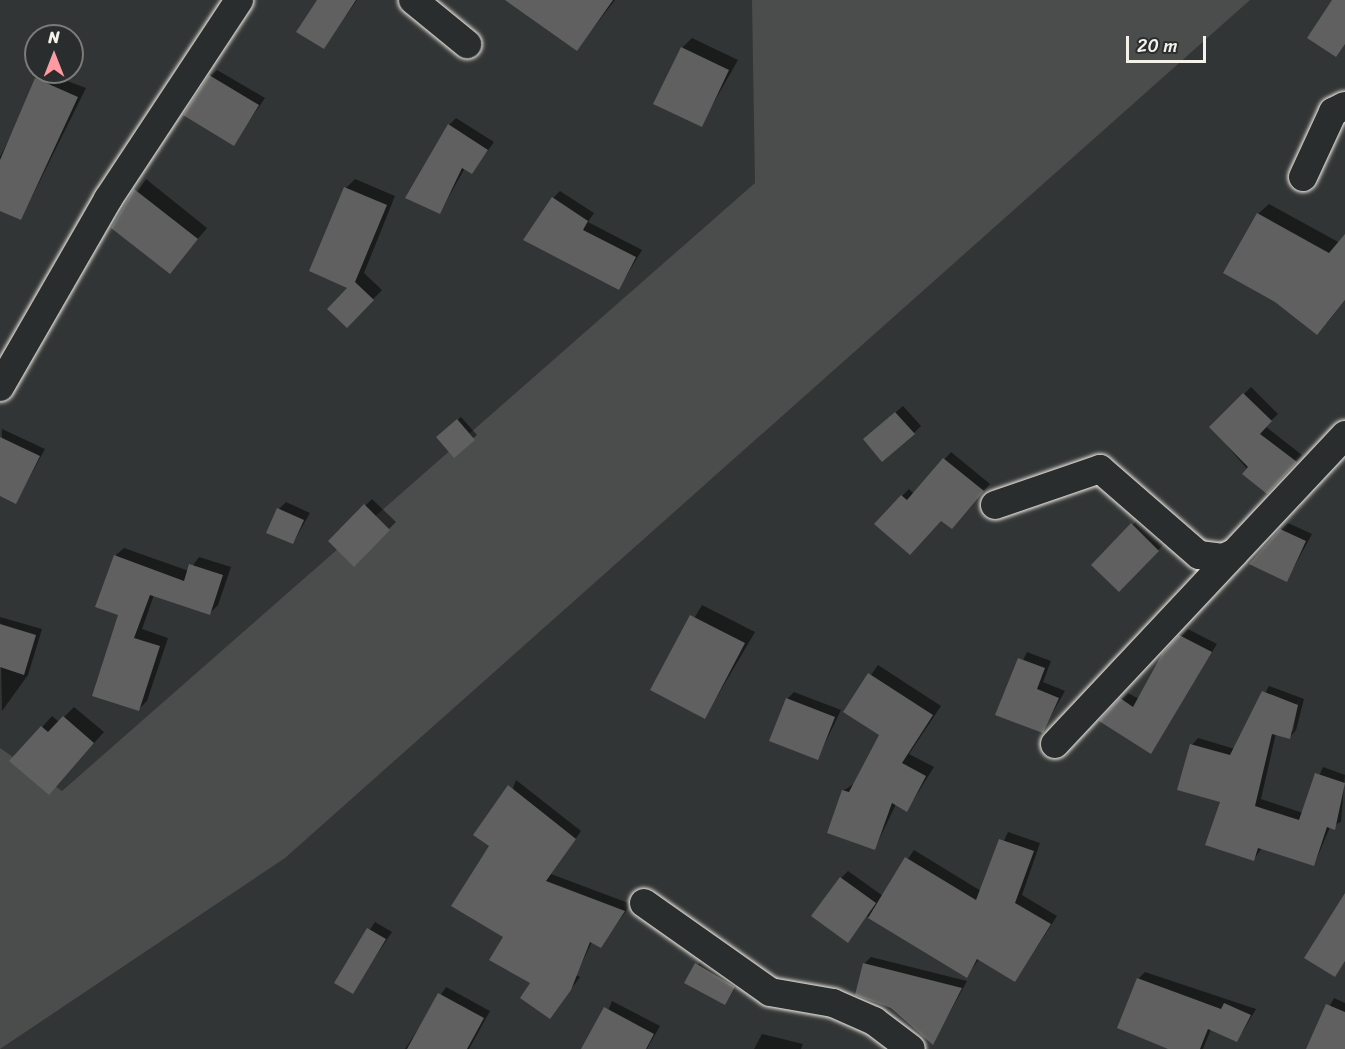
<!DOCTYPE html>
<html>
<head>
<meta charset="utf-8">
<style>
  body { margin:0 }
  #map { position:relative; width:1345px; height:1049px; overflow:hidden; background:#323535; font-family:Sriracha,sans-serif }
  div>[style] { position:absolute }
  [style*='--x'] { left:calc(var(--x)*1px); top:calc(var(--y)*1px); width:calc(var(--w)*1px); rotate:calc(var(--a)*1deg) }
  .green>* { inset:0; background:#4b4d4c }
  .shadow>* { inset:0; background:#0007 }
  .building>* { inset:0; background:#5f605f }
  .roads { filter:drop-shadow(0 0 2px #f4f1e8) drop-shadow(0 0 2px #f4f1e8) }
  .minor>* { height:28px; margin:-14px; padding:0 14px; transform-origin:14px; border-radius:14px; background:#2a2d2e }
  span { translate:-50% -50%; white-space:nowrap; text-align:center; line-height:1.15; -webkit-text-stroke:4.5px #2a2d2e; paint-order:stroke }
  .north { position:absolute; left:24px; top:24px; width:60px; height:60px; box-sizing:border-box; background:#2a2d2e; border:2px solid #7b7b78; border-radius:50%; rotate:0deg; font-size:16px; font-weight:700; line-height:24px; text-align:center; color:#f4f1e8 }
  .north::after { content:''; display:block; margin:auto; width:21px; height:27px; background:#ff9aa2; clip-path:polygon(50% 0,100% 100%,50% 72%,0 100%) }
  .scale { position:absolute; left:1126px; top:36px; width:80px; height:27px; box-sizing:border-box; border:3px solid #f4f1e8; border-top:0; padding-left:8px; font-size:18px; line-height:21px; white-space:nowrap; color:#f4f1e8; -webkit-text-stroke:4px #2a2d2e; paint-order:stroke }
</style>
</head>
<body>
<div id="map">
  <div class="green">
    <div style="clip-path:polygon(752px 0,1250px 0,285px 858px,0 1049px,0 748px,62px 791px,755px 183px)"></div>
  </div>
  <div class="shadow">
    <div style="clip-path:polygon(318px 0,357px 0,324px 47px)"></div>
    <div style="clip-path:polygon(527px 0,615px 0,577px 49px)"></div>
    <div style="clip-path:polygon(692px 38px,738px 60px,701px 125px,682px 48px)"></div>
    <div style="clip-path:polygon(217px 70px,265px 98px,234px 144px,210px 76px)"></div>
    <div style="clip-path:polygon(43px 72px,86px 88px,21px 219px,0 210px,0 157px)"></div>
    <div style="clip-path:polygon(456px 118px,494px 142px,472px 173px,465px 168px,440px 212px,449px 125px)"></div>
    <div style="clip-path:polygon(146px 179px,207px 228px,170px 272px,113px 227px)"></div>
    <div style="clip-path:polygon(355px 179px,395px 196px,364px 273px,382px 290px,347px 326px,346px 188px)"></div>
    <div style="clip-path:polygon(560px 191px,594px 213px,588px 222px,642px 250px,619px 288px,553px 198px)"></div>
    <div style="clip-path:polygon(1269px 204px,1340px 243px,1345px 236px,1345px 300px,1327px 323px,1276px 301px,1258px 214px)"></div>
    <div style="clip-path:polygon(1251px 387px,1278px 414px,1265px 426px,1302px 455px,1267px 492px,1211px 427px)"></div>
    <div style="clip-path:polygon(903px 406px,921px 426px,914px 433px,872px 432px)"></div>
    <div style="clip-path:polygon(461px 417px,477px 435px,454px 455px,438px 437px)"></div>
    <div style="clip-path:polygon(2px 429px,45px 449px,16px 502px,0 494px)"></div>
    <div style="clip-path:polygon(951px 452px,990px 484px,958px 520px,942px 519px,909px 553px,902px 496px,909px 489px,914px 494px)"></div>
    <div style="clip-path:polygon(372px 499px,396px 522px,354px 564px,330px 541px)"></div>
    <div style="clip-path:polygon(286px 502px,310px 513px,293px 543px,279px 509px)"></div>
    <div style="clip-path:polygon(1139px 518px,1165px 543px,1119px 590px,1093px 565px)"></div>
    <div style="clip-path:polygon(1288px 523px,1312px 534px,1287px 580px,1281px 530px)"></div>
    <div style="clip-path:polygon(124px 548px,189px 571px,199px 557px,231px 567px,218px 605px,210px 613px,154px 595px,142px 629px,168px 638px,147px 701px,139px 709px,115px 556px)"></div>
    <div style="clip-path:polygon(702px 605px,755px 632px,705px 717px,652px 690px)"></div>
    <div style="clip-path:polygon(0 617px,42px 629px,28px 675px,2px 711px)"></div>
    <div style="clip-path:polygon(1188px 629px,1217px 644px,1151px 752px,1101px 721px,1128px 693px,1139px 699px,1163px 655px)"></div>
    <div style="clip-path:polygon(1027px 652px,1051px 661px,1043px 682px,1065px 691px,1042px 731px,997px 714px)"></div>
    <div style="clip-path:polygon(878px 665px,941px 706px,909px 754px,934px 767px,907px 810px,896px 804px,875px 848px,843px 791px,855px 783px,881px 735px,845px 712px)"></div>
    <div style="clip-path:polygon(evenodd,1269px 686px,1304px 699px,1296px 730px,1290px 737px,1276px 733px,1261px 799px,1303px 813px,1323px 767px,1345px 775px,1341px 822px,1330px 827px,1314px 865px,1262px 848px,1254px 859px,1192px 745px,1198px 738px,1235px 749px,1269px 686px,1299px 698px,1293px 731px,1290px 731px,1299px 698px)"></div>
    <div style="clip-path:polygon(794px 692px,841px 710px,818px 758px,787px 699px)"></div>
    <div style="clip-path:polygon(74px 707px,104px 732px,49px 793px,12px 761px,52px 716px,59px 722px)"></div>
    <div style="clip-path:polygon(516px 780px,581px 831px,551px 874px,631px 904px,601px 946px,592px 942px,576px 975px,580px 977px,550px 1017px,505px 936px,491px 846px)"></div>
    <div style="clip-path:polygon(1008px 832px,1040px 843px,1022px 895px,1057px 916px,1015px 981px,979px 959px,967px 976px,867px 916px,854px 934px,841px 878px,848px 871px,883px 896px,914px 850px,981px 891px)"></div>
    <div style="clip-path:polygon(375px 922px,392px 932px,352px 992px,336px 982px)"></div>
    <div style="clip-path:polygon(703px 957px,741px 980px,725px 1003px,686px 983px)"></div>
    <div style="clip-path:polygon(871px 957px,967px 981px,933px 1043px,864px 964px)"></div>
    <div style="clip-path:polygon(1145px 972px,1256px 1009px,1237px 1041px,1211px 1029px,1203px 1049px,1172px 1049px,1138px 979px)"></div>
    <div style="clip-path:polygon(446px 987px,490px 1011px,469px 1049px,405px 1049px)"></div>
    <div style="clip-path:polygon(1334px 998px,1345px 1003px,1345px 1049px,1308px 1048px)"></div>
    <div style="clip-path:polygon(612px 1001px,660px 1026px,647px 1049px,592px 1049px)"></div>
    <div style="clip-path:polygon(762px 1034px,803px 1044px,801px 1049px,754px 1049px)"></div>
  </div>
  <div class="building">
    <div style="clip-path:polygon(317px 0,356px 0,324px 49px,296px 32px)"></div>
    <div style="clip-path:polygon(505px 0,613px 0,577px 51px)"></div>
    <div style="clip-path:polygon(1332px 0,1345px 0,1345px 44px,1336px 57px,1307px 38px)"></div>
    <div style="clip-path:polygon(681px 47px,729px 70px,702px 127px,653px 104px)"></div>
    <div style="clip-path:polygon(209px 75px,259px 105px,234px 146px,183px 115px)"></div>
    <div style="clip-path:polygon(35px 78px,78px 97px,21px 220px,0 211px,0 160px)"></div>
    <div style="clip-path:polygon(448px 124px,488px 150px,472px 174px,462px 168px,440px 214px,405px 198px)"></div>
    <div style="clip-path:polygon(344px 187px,387px 205px,355px 282px,374px 300px,347px 328px,327px 309px,347px 288px,309px 271px)"></div>
    <div style="clip-path:polygon(134px 189px,198px 239px,170px 274px,111px 228px)"></div>
    <div style="clip-path:polygon(552px 197px,588px 221px,583px 230px,636px 257px,619px 290px,523px 240px)"></div>
    <div style="clip-path:polygon(1257px 213px,1329px 253px,1345px 234px,1345px 300px,1317px 335px,1275px 302px,1223px 273px)"></div>
    <div style="clip-path:polygon(1243px 393px,1272px 421px,1260px 434px,1297px 462px,1267px 494px,1242px 474px,1248px 467px,1209px 427px)"></div>
    <div style="clip-path:polygon(895px 412px,915px 434px,882px 462px,863px 439px)"></div>
    <div style="clip-path:polygon(457px 419px,475px 440px,454px 458px,436px 437px)"></div>
    <div style="clip-path:polygon(0 437px,40px 456px,16px 504px,0 496px)"></div>
    <div style="clip-path:polygon(943px 458px,984px 491px,952px 529px,941px 521px,910px 555px,874px 524px,901px 495px,907px 500px)"></div>
    <div style="clip-path:polygon(364px 504px,390px 530px,354px 567px,328px 541px)"></div>
    <div style="clip-path:polygon(277px 508px,304px 520px,293px 544px,266px 533px)"></div>
    <div style="clip-path:polygon(1131px 523px,1159px 551px,1119px 592px,1091px 565px)"></div>
    <div style="clip-path:polygon(1280px 529px,1306px 541px,1287px 582px,1249px 564px)"></div>
    <div style="clip-path:polygon(114px 555px,184px 581px,189px 564px,223px 575px,210px 615px,150px 595px,134px 638px,160px 646px,139px 711px,92px 696px,118px 615px,95px 607px)"></div>
    <div style="clip-path:polygon(690px 615px,745px 643px,705px 719px,650px 690px)"></div>
    <div style="clip-path:polygon(0 624px,36px 635px,24px 675px,0 667px)"></div>
    <div style="clip-path:polygon(1179px 635px,1212px 652px,1151px 754px,1099px 721px,1120px 698px,1133px 707px,1162px 654px)"></div>
    <div style="clip-path:polygon(1018px 658px,1045px 668px,1037px 689px,1059px 698px,1043px 733px,995px 715px)"></div>
    <div style="clip-path:polygon(868px 673px,933px 715px,902px 763px,926px 776px,907px 812px,892px 803px,875px 850px,827px 833px,842px 790px,849px 792px,879px 735px,843px 712px)"></div>
    <div style="clip-path:polygon(1262px 691px,1298px 705px,1290px 739px,1272px 734px,1255px 806px,1299px 820px,1315px 773px,1345px 783px,1335px 830px,1327px 827px,1314px 866px,1258px 848px,1254px 861px,1205px 845px,1220px 802px,1177px 790px,1190px 744px,1230px 755px)"></div>
    <div style="clip-path:polygon(786px 698px,835px 717px,818px 760px,769px 741px)"></div>
    <div style="clip-path:polygon(63px 716px,94px 743px,49px 795px,9px 761px,41px 726px,48px 732px)"></div>
    <div style="clip-path:polygon(508px 785px,576px 839px,546px 881px,625px 911px,601px 948px,590px 942px,571px 990px,550px 1019px,520px 998px,530px 983px,489px 960px,503px 937px,451px 906px,489px 846px,473px 835px)"></div>
    <div style="clip-path:polygon(999px 839px,1034px 851px,1015px 903px,1051px 924px,1015px 982px,977px 959px,967px 978px,868px 918px,905px 857px,976px 900px)"></div>
    <div style="clip-path:polygon(840px 877px,876px 903px,848px 943px,811px 916px)"></div>
    <div style="clip-path:polygon(1345px 893px,1345px 961px,1335px 977px,1304px 958px)"></div>
    <div style="clip-path:polygon(367px 928px,386px 939px,353px 994px,334px 983px)"></div>
    <div style="clip-path:polygon(695px 963px,735px 987px,725px 1005px,684px 983px)"></div>
    <div style="clip-path:polygon(863px 963px,962px 988px,933px 1045px,891px 1008px,855px 995px)"></div>
    <div style="clip-path:polygon(1137px 978px,1221px 1009px,1224px 1003px,1251px 1015px,1237px 1042px,1208px 1029px,1200px 1049px,1168px 1049px,1117px 1028px)"></div>
    <div style="clip-path:polygon(438px 993px,484px 1018px,467px 1049px,407px 1049px)"></div>
    <div style="clip-path:polygon(1326px 1004px,1345px 1012px,1345px 1049px,1306px 1049px)"></div>
    <div style="clip-path:polygon(604px 1007px,654px 1034px,646px 1049px,581px 1049px)"></div>
  </div>
  <div class="roads">
    <div class="minor">
      <div style="--x:413;--y:0;--w:70;--a:39.2"></div>
      <div style="--x:1303;--y:177;--w:72;--a:-65.2"></div>
      <div style="--x:1333;--y:112;--w:13;--a:-27"></div>
      <div style="--x:0;--y:387;--w:217;--a:-60.1"></div>
      <div style="--x:108;--y:199;--w:238;--a:-56.6"></div>
      <div style="--x:995;--y:505;--w:111;--a:-18.9"></div>
      <div style="--x:1100;--y:469;--w:131;--a:41"></div>
      <div style="--x:1199;--y:555;--w:24;--a:7"></div>
      <div style="--x:1223;--y:558;--w:12;--a:-24"></div>
      <div style="--x:1055;--y:744;--w:424;--a:-46.8"></div>
      <div style="--x:644;--y:903;--w:154;--a:35.2"></div>
      <div style="--x:770;--y:992;--w:64;--a:9.9"></div>
      <div style="--x:833;--y:1003;--w:45;--a:23.7"></div>
      <div style="--x:874;--y:1021;--w:46;--a:37.1"></div>
    </div>
  </div>
  <div class="north">N</div>
  <div class="scale">20 m</div>
</div>
</body>
</html>
